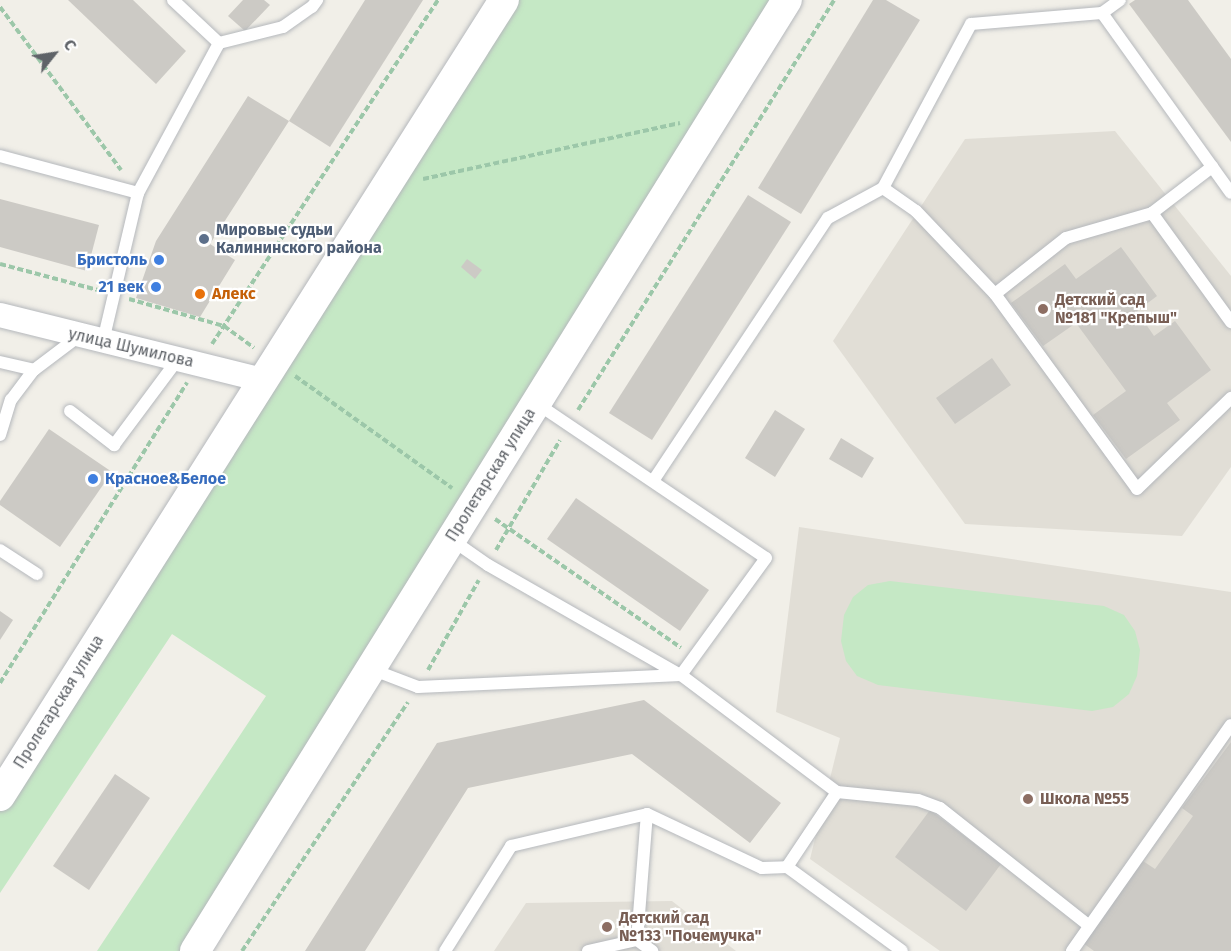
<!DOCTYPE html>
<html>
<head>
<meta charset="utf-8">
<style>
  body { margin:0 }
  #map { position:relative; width:1231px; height:951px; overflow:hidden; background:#f1efe8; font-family:"Fira Sans",sans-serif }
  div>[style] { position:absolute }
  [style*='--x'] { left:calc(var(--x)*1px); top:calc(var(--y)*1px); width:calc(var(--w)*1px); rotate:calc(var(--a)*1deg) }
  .education>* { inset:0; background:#e1ded6 }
  .green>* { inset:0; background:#c5e8c5 }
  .building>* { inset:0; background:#cccac5 }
  .path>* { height:4px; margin-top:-2px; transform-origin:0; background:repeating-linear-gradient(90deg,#9cc7a9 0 6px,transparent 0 9px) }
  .roads { filter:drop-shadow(0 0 2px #b5b8bc) drop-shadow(0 0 2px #b5b8bc) }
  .service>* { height:12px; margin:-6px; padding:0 6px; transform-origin:6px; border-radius:6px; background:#fff }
  .minor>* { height:24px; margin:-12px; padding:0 12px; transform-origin:12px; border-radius:12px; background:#fff }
  .tertiary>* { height:30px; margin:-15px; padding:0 15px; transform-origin:15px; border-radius:15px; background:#fff }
  .dots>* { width:16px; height:16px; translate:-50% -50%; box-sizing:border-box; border:3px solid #fff; border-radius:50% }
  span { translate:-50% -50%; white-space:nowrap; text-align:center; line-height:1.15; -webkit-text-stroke:4.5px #fff; paint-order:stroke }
  .service-label { font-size:16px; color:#4e5e75; font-weight:700 }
  .left { translate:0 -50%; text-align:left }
  .shop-label { font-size:16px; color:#366cbe; font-weight:700 }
  .right { translate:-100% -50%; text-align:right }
  .food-label { font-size:16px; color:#c56008; font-weight:700 }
  .education-label { font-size:16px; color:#785e54; font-weight:700 }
  .street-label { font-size:16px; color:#5f6368 }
  .north { position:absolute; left:24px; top:24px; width:60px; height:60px; -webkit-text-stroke:4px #fff; paint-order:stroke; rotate:60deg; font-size:16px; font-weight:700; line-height:24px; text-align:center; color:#5f6368 }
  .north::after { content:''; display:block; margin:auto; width:21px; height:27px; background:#5f6368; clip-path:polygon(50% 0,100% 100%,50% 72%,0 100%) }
</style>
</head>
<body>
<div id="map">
  <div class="education">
    <div style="clip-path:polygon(1115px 131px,1231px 276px,1231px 467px,1182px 536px,965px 524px,833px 341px,965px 139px)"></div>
    <div style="clip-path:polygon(799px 527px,1231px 592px,1231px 951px,940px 951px,810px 859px,840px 738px,776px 712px)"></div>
    <div style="clip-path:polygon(672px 901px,736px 951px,494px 951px,526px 903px)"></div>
  </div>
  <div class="green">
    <div style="clip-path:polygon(505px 0,781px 0,195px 951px,97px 951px,266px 696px,172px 634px,0 893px,0 796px)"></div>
    <div style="clip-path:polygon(890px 581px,1104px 606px,1124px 615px,1135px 631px,1140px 650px,1137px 676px,1129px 694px,1113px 707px,1092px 711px,878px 685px,857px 676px,846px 661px,841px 641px,844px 615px,853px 597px,868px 585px)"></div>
  </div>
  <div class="building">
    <div style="clip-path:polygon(68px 0,133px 0,186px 51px,156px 84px)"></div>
    <div style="clip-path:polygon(243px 0,264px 0,270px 5px,245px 31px,228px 16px)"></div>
    <div style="clip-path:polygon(365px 0,423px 0,330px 147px,289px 121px)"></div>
    <div style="clip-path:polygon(873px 0,886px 0,920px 20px,801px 214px,758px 188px)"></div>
    <div style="clip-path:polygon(1135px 0,1188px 0,1231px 59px,1231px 142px,1129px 4px)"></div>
    <div style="clip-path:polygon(248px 96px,289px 121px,210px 244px,235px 260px,200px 317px,136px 298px,156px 241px)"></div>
    <div style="clip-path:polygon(748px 195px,791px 222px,652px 440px,609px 413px)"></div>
    <div style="clip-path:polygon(0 199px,99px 225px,87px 271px,0 247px)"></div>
    <div style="clip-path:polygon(1121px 247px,1157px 296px,1137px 311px,1154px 336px,1175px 321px,1211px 370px,1167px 403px,1180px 420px,1126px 459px,1093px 415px,1126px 391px,1076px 323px,1043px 346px,1011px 303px,1065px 264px,1076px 279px)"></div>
    <div style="clip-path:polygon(467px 259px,482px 270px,475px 279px,461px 267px)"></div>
    <div style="clip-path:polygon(992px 358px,1011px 385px,955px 424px,936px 398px)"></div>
    <div style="clip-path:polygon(775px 410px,805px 429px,775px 477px,745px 458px)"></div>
    <div style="clip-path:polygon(49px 429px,112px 472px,60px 547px,0 505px,0 501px)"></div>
    <div style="clip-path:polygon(841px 438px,874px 458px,862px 478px,829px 459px)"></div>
    <div style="clip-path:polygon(576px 498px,709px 590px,680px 631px,547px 539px)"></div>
    <div style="clip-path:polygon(0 611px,13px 620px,0 640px)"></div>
    <div style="clip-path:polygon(644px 700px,781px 803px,750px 843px,632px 754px,468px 788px,365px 951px,305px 951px,437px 743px)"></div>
    <div style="clip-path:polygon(1231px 742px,1231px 951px,1094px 951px,1083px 943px,1143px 861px,1155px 869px,1193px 816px,1182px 808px)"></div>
    <div style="clip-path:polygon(115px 774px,150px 798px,89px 890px,53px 866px)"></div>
    <div style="clip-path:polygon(930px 810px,1001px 864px,966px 911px,895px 857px)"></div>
  </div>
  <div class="path">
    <div style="--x:0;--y:7;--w:203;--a:53.4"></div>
    <div style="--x:423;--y:179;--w:263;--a:-12.3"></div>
    <div style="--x:0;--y:264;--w:101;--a:14.9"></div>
    <div style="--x:129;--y:299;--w:99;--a:15.9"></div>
    <div style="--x:224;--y:326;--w:37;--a:36"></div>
    <div style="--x:212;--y:344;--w:412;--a:-56.7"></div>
    <div style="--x:295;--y:376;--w:193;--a:35.5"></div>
    <div style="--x:578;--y:410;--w:483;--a:-58"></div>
    <div style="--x:495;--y:519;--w:226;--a:34.7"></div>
    <div style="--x:496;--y:550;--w:127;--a:-59.8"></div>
    <div style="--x:428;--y:670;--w:103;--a:-60.5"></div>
    <div style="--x:0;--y:683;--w:354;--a:-58.1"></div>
    <div style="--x:242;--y:951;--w:299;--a:-56.3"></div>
  </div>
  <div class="roads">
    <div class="service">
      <div style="--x:173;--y:0;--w:63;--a:43.1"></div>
      <div style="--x:219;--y:43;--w:66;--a:-14"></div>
      <div style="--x:283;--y:27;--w:35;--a:-35"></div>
      <div style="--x:312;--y:7;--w:9;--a:-54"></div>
      <div style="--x:1102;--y:13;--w:22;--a:-36"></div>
      <div style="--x:0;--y:156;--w:143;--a:15"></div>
      <div style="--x:138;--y:193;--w:152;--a:103.3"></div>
      <div style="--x:883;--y:188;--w:40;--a:34.9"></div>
      <div style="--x:916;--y:211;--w:115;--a:46.4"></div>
      <div style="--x:995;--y:294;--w:90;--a:-38.3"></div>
      <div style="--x:1066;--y:238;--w:90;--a:-16.2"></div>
      <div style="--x:1152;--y:213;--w:76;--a:-37.5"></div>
      <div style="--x:138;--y:193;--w:170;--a:-61.6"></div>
      <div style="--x:1152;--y:213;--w:135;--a:54.1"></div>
      <div style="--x:995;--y:294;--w:241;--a:53.9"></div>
      <div style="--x:1137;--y:489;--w:131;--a:-44.1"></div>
      <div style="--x:0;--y:362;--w:35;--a:13"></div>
      <div style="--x:34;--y:370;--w:56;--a:-37.1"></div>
      <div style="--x:536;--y:403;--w:277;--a:34"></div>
      <div style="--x:766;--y:558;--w:145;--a:126"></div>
      <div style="--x:681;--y:675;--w:195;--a:36.9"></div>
      <div style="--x:837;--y:792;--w:90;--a:123.7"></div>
      <div style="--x:787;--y:867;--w:142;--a:36.1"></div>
      <div style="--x:70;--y:411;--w:56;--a:37.7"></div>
      <div style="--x:114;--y:445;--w:107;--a:-53.3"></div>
      <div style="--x:0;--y:435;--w:37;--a:-73"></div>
      <div style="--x:11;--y:400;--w:38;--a:-53"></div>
      <div style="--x:653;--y:481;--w:316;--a:-56.4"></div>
      <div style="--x:828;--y:218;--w:63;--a:-28.6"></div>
      <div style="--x:883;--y:188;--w:186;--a:-61.8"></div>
      <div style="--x:971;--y:24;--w:131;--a:-4.8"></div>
      <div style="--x:1102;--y:13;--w:221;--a:54.4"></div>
      <div style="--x:452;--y:540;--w:44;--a:34.8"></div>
      <div style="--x:488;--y:565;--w:221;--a:29.8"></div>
      <div style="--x:0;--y:550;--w:44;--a:33"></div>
      <div style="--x:371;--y:669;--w:50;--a:21"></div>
      <div style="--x:418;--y:687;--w:263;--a:-2.6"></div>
      <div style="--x:837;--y:792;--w:81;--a:5.6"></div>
      <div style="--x:918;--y:800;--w:23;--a:20"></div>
      <div style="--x:940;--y:808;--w:189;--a:38.3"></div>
      <div style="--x:637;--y:940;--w:126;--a:-85.5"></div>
      <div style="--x:445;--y:951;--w:124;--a:-57.8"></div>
      <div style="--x:511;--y:846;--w:140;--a:-13.2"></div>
      <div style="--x:647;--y:814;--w:127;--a:25.2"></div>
      <div style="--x:762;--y:868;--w:25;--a:-2"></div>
      <div style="--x:588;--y:951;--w:50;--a:-12.7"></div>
      <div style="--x:637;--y:940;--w:19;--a:36"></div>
      <div style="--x:1072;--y:951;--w:276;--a:-54.9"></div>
    </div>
    <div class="minor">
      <div style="--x:0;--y:315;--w:271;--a:13.9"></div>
    </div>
    <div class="tertiary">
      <div style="--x:0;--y:796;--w:942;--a:-57.66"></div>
      <div style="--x:195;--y:951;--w:1120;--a:-58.1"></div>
    </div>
  </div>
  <div class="dots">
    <div style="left:204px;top:239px;background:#5c6f8a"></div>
    <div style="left:159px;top:260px;background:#3f7fe0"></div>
    <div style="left:156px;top:287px;background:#3f7fe0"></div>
    <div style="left:200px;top:294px;background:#e8710a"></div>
    <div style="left:1043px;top:309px;background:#8d6e63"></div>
    <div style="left:93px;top:479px;background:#3f7fe0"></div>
    <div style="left:1028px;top:799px;background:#8d6e63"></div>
    <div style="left:607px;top:927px;background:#8d6e63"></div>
  </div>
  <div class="service-label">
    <span class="left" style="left:216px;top:239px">Мировые судьи<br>Калининского района</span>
  </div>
  <div class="shop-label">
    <span class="right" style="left:147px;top:260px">Бристоль</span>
    <span class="right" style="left:144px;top:287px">21 век</span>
    <span class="left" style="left:105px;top:479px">Красное&amp;Белое</span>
  </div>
  <div class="food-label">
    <span class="left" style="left:212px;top:294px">Алекс</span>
  </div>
  <div class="education-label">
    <span class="left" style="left:1055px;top:309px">Детский сад<br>№181 "Крепыш"</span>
    <span class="left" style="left:1040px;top:799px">Школа №55</span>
    <span class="left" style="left:619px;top:927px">Детский сад<br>№133 "Почемучка"</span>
  </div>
  <div class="street-label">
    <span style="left:131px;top:348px;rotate:13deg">улица Шумилова</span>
    <span style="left:491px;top:475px;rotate:-58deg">Пролетарская улица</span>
    <span style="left:59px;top:702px;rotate:-58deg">Пролетарская улица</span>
  </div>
  <div class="north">С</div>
</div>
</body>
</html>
